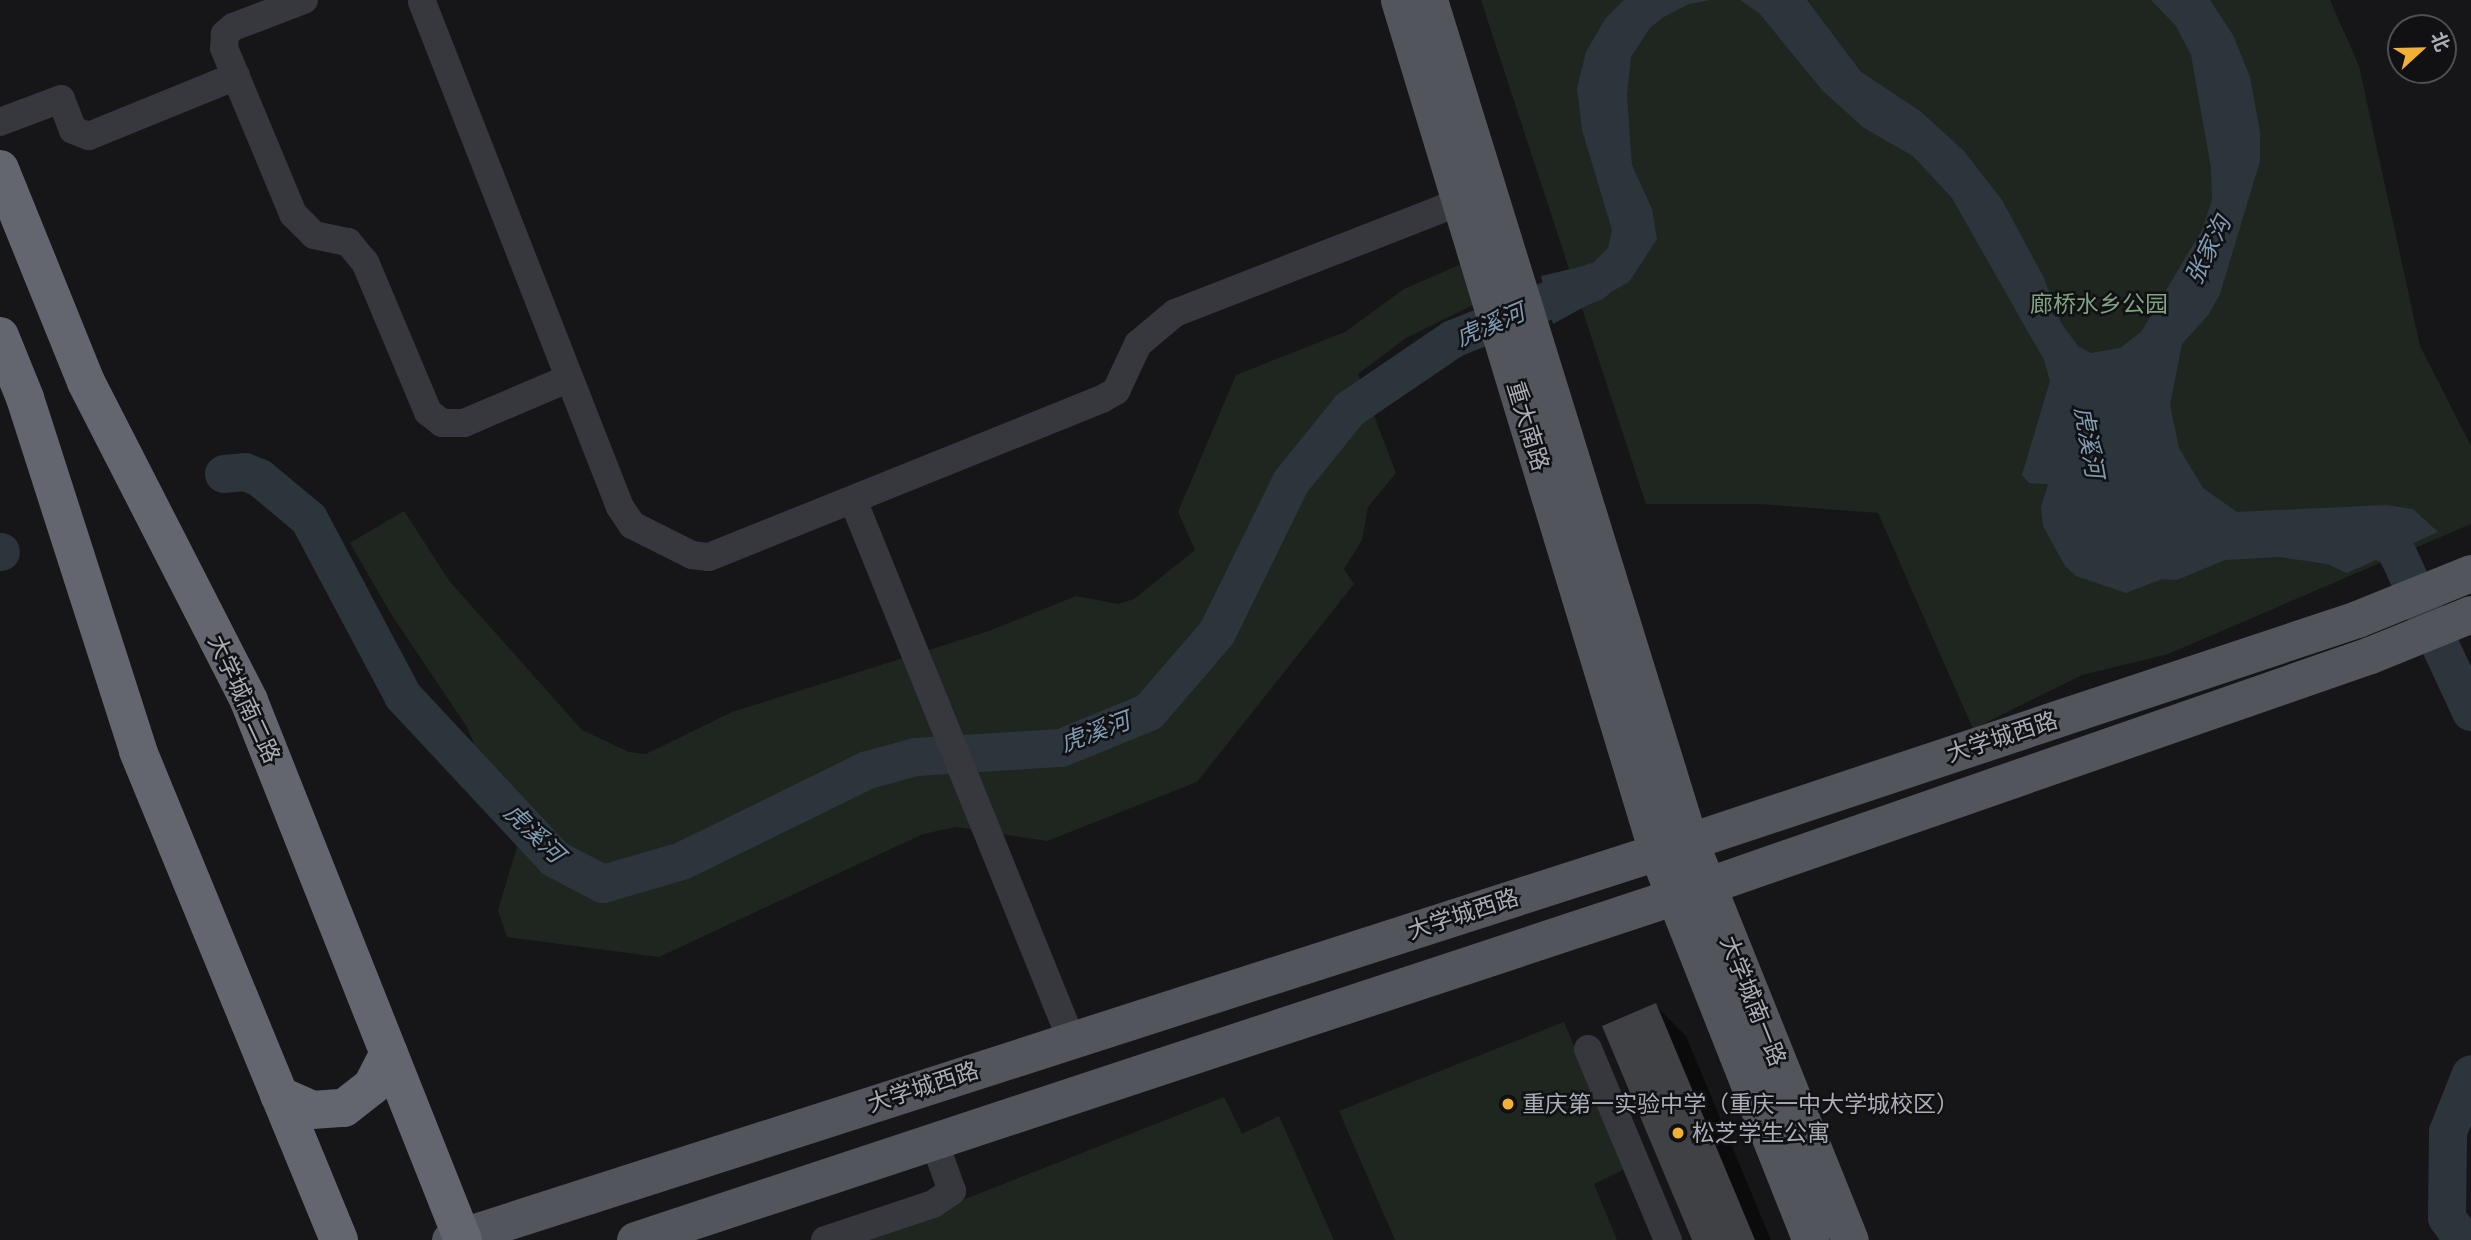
<!DOCTYPE html>
<html>
<head>
<meta charset="utf-8">
<style>
  body { margin:0 }
  #map { position:relative; width:2471px; height:1240px; overflow:hidden; background:#161618; font-family:Poppins,"Noto Sans SC",sans-serif }
  div>[style] { position:absolute }
  [style*='--x'] { left:calc(var(--x)*1px); top:calc(var(--y)*1px); width:calc(var(--w)*1px); rotate:calc(var(--a)*1deg) }
  .green>* { inset:0; background:#1e261f }
  .water>* { inset:0; background:#2c353c }
  .shadow>* { inset:0; background:#0007 }
  .river>* { height:38px; margin:-19px; padding:0 19px; transform-origin:19px; border-radius:19px; background:#2c353c }
  .building>* { inset:0; background:#404145 }
  .minor>* { height:28px; margin:-14px; padding:0 14px; transform-origin:14px; border-radius:14px; background:#37383d }
  .major>* { height:37px; margin:-18.5px; padding:0 18.5px; transform-origin:18.5px; border-radius:18.5px; background:#53555c }
  .highway>* { height:38px; margin:-19px; padding:0 19px; transform-origin:19px; border-radius:19px; background:#63666e }
  .dots>* { width:19px; height:19px; translate:-50% -50%; box-sizing:border-box; border:4px solid #111113; border-radius:50% }
  span { translate:-50% -50%; white-space:nowrap; text-align:center; line-height:1.15; -webkit-text-stroke:5px #111113; paint-order:stroke }
  .park-label { font-size:23px; color:#7fa381 }
  .street-label { font-size:23px; color:#a8adb8 }
  .poi-label { font-size:23px; color:#a8adb8 }
  .left { translate:0 -50%; text-align:left }
  .water-label { font-size:24px; color:#7f9bb3; font-style:italic }
  .north { position:absolute; left:2387px; top:14px; width:70px; height:70px; box-sizing:border-box; background:#111113; border:2px solid #4d4f55; border-radius:50%; rotate:68deg; font-size:19px; font-weight:700; line-height:28px; text-align:center; color:#a8adb8 }
  .north::after { content:''; display:block; margin:auto; width:24px; height:32px; background:#f2b134; clip-path:polygon(50% 0,100% 100%,50% 72%,0 100%) }
</style>
</head>
<body>
<div id="map">
  <div class="green">
    <div style="clip-path:polygon(1481px 0,2330px 0,2359px 66px,2420px 346px,2471px 446px,2471px 524px,2168px 654px,2082px 675px,1973px 729px,1878px 513px,1759px 504px,1646px 504px)"></div>
    <div style="clip-path:polygon(1466px 262px,1475px 304px,1406px 338px,1358px 374px,1396px 473px,1368px 507px,1362px 540px,1344px 569px,1354px 584px,1197px 782px,1047px 841px,956px 827px,923px 834px,659px 957px,507px 937px,498px 910px,517px 847px,467px 727px,391px 614px,350px 543px,404px 511px,450px 582px,582px 730px,629px 752px,646px 754px,732px 712px,989px 631px,1076px 596px,1118px 604px,1134px 599px,1195px 550px,1178px 512px,1236px 375px,1345px 332px,1404px 289px)"></div>
    <div style="clip-path:polygon(1564px 1022px,1625px 1169px,1594px 1184px,1617px 1240px,1395px 1240px,1339px 1111px)"></div>
    <div style="clip-path:polygon(1224px 1097px,1242px 1134px,1279px 1116px,1334px 1240px,861px 1240px)"></div>
  </div>
  <div class="water">
    <div style="clip-path:polygon(1624px 0,1711px 0,1689px 4px,1662px 18px,1650px 28px,1631px 57px,1627px 95px,1632px 165px,1652px 209px,1657px 239px,1629px 282px,1553px 324px,1541px 276px,1592px 264px,1608px 248px,1612px 230px,1582px 130px,1577px 88px,1586px 52px,1605px 19px)"></div>
    <div style="clip-path:polygon(1740px 0,1807px 0,1861px 72px,1920px 111px,1964px 151px,2002px 200px,2044px 278px,2061px 323px,2078px 346px,2091px 353px,2120px 348px,2141px 332px,2202px 230px,2212px 200px,2211px 168px,2191px 55px,2176px 26px,2151px 0,2210px 0,2233px 35px,2250px 77px,2260px 132px,2260px 161px,2220px 294px,2209px 314px,2182px 344px,2170px 405px,2179px 448px,2203px 488px,2237px 512px,2386px 505px,2413px 509px,2438px 532px,2347px 573px,2327px 564px,2279px 557px,2225px 560px,2177px 580px,2162px 579px,2126px 593px,2076px 576px,2065px 566px,2043px 526px,2041px 507px,2048px 484px,2029px 483px,2022px 475px,2050px 381px,2044px 360px,1952px 198px,1913px 156px,1864px 128px,1823px 91px,1759px 13px)"></div>
  </div>
  <div class="shadow">
    <div style="clip-path:polygon(1656px 1006px,1686px 1036px,1771px 1240px,1694px 1240px)"></div>
  </div>
  <div class="river">
    <div style="--x:224;--y:474;--w:21;--a:-5"></div>
    <div style="--x:245;--y:472;--w:16;--a:22"></div>
    <div style="--x:260;--y:478;--w:64;--a:39.9"></div>
    <div style="--x:309;--y:519;--w:200;--a:62"></div>
    <div style="--x:403;--y:696;--w:223;--a:47"></div>
    <div style="--x:555;--y:859;--w:54;--a:27.5"></div>
    <div style="--x:603;--y:884;--w:82;--a:-16.2"></div>
    <div style="--x:682;--y:861;--w:207;--a:-26.1"></div>
    <div style="--x:868;--y:770;--w:50;--a:-15.2"></div>
    <div style="--x:916;--y:757;--w:145;--a:-3.6"></div>
    <div style="--x:1061;--y:748;--w:95;--a:-22.2"></div>
    <div style="--x:1149;--y:712;--w:104;--a:-49.3"></div>
    <div style="--x:1217;--y:633;--w:168;--a:-63.9"></div>
    <div style="--x:1291;--y:482;--w:94;--a:-51.1"></div>
    <div style="--x:1350;--y:409;--w:125;--a:-34.2"></div>
    <div style="--x:1453;--y:339;--w:152;--a:-22"></div>
    <div style="--x:2351;--y:527;--w:49;--a:25.5"></div>
    <div style="--x:2395;--y:548;--w:181;--a:65.1"></div>
    <div style="--x:0;--y:552;--w:1;--a:0"></div>
    <div style="--x:2463;--y:1240;--w:27;--a:-126"></div>
    <div style="--x:2447;--y:1218;--w:86;--a:-89.3"></div>
    <div style="--x:2448;--y:1132;--w:62;--a:-68.4"></div>
  </div>
  <div class="building">
    <div style="clip-path:polygon(1656px 1003px,1755px 1240px,1692px 1240px,1602px 1026px)"></div>
  </div>
  <div class="minor">
    <div style="--x:304;--y:0;--w:76;--a:159.2"></div>
    <div style="--x:233;--y:27;--w:11;--a:139"></div>
    <div style="--x:225;--y:34;--w:14;--a:94"></div>
    <div style="--x:224;--y:48;--w:180;--a:67.4"></div>
    <div style="--x:293;--y:214;--w:30;--a:45"></div>
    <div style="--x:314;--y:235;--w:35;--a:12"></div>
    <div style="--x:348;--y:242;--w:26;--a:50"></div>
    <div style="--x:365;--y:262;--w:163;--a:67.2"></div>
    <div style="--x:428;--y:412;--w:18;--a:38"></div>
    <div style="--x:442;--y:423;--w:22;--a:0"></div>
    <div style="--x:464;--y:423;--w:112;--a:-23.1"></div>
    <div style="--x:422;--y:2;--w:542;--a:68.59"></div>
    <div style="--x:620;--y:507;--w:22;--a:56"></div>
    <div style="--x:632;--y:525;--w:67;--a:26.6"></div>
    <div style="--x:692;--y:555;--w:17;--a:7"></div>
    <div style="--x:709;--y:557;--w:424;--a:-21.9"></div>
    <div style="--x:1102;--y:399;--w:16;--a:-30"></div>
    <div style="--x:1116;--y:391;--w:52;--a:-64.9"></div>
    <div style="--x:1138;--y:344;--w:48;--a:-40"></div>
    <div style="--x:1175;--y:313;--w:324;--a:-21.3"></div>
    <div style="--x:0;--y:122;--w:65;--a:-20.7"></div>
    <div style="--x:61;--y:99;--w:33;--a:69"></div>
    <div style="--x:73;--y:130;--w:17;--a:21"></div>
    <div style="--x:89;--y:136;--w:159;--a:-22.2"></div>
    <div style="--x:853;--y:500;--w:581;--a:67.98"></div>
    <div style="--x:1588;--y:1049;--w:207;--a:67.3"></div>
    <div style="--x:825;--y:1240;--w:114;--a:-18.4"></div>
    <div style="--x:933;--y:1204;--w:23;--a:-34"></div>
    <div style="--x:952;--y:1191;--w:53;--a:-109.8"></div>
  </div>
  <div class="major">
    <div style="--x:1399;--y:0;--w:890;--a:73.15"></div>
    <div style="--x:1657;--y:852;--w:417;--a:68.4"></div>
    <div style="--x:1429;--y:0;--w:879;--a:72.8"></div>
    <div style="--x:1689;--y:840;--w:431;--a:68.1"></div>
    <div style="--x:450;--y:1240;--w:1268;--a:-17.82"></div>
    <div style="--x:1657;--y:852;--w:738;--a:-18.41"></div>
    <div style="--x:2357;--y:619;--w:123;--a:-22"></div>
    <div style="--x:635;--y:1240;--w:1128;--a:-18.29"></div>
    <div style="--x:1706;--y:886;--w:703;--a:-19.18"></div>
    <div style="--x:2370;--y:655;--w:109;--a:-22.1"></div>
  </div>
  <div class="highway">
    <div style="--x:0;--y:169;--w:230;--a:68"></div>
    <div style="--x:86;--y:382;--w:358;--a:62.9"></div>
    <div style="--x:249;--y:701;--w:580;--a:68.35"></div>
    <div style="--x:0;--y:336;--w:67;--a:68"></div>
    <div style="--x:25;--y:398;--w:371;--a:72.2"></div>
    <div style="--x:138;--y:751;--w:529;--a:67.66"></div>
    <div style="--x:279;--y:1095;--w:36;--a:24"></div>
    <div style="--x:312;--y:1110;--w:32;--a:-4"></div>
    <div style="--x:344;--y:1108;--w:36;--a:-38"></div>
    <div style="--x:372;--y:1086;--w:37;--a:-63"></div>
  </div>
  <div class="dots">
    <div style="left:1508px;top:1104px;background:#f2b134"></div>
    <div style="left:1678px;top:1133px;background:#f2b134"></div>
  </div>
  <div class="park-label">
    <span style="left:2099px;top:304px">廊桥水乡公园</span>
  </div>
  <div class="street-label">
    <span style="left:1528px;top:426px;rotate:73deg">重大南路</span>
    <span style="left:244px;top:699px;rotate:65deg">大学城南二路</span>
    <span style="left:2002px;top:737px;rotate:-18deg">大学城西路</span>
    <span style="left:1463px;top:914px;rotate:-18deg">大学城西路</span>
    <span style="left:1753px;top:1001px;rotate:68deg">大学城南一路</span>
    <span style="left:923px;top:1087px;rotate:-18deg">大学城西路</span>
  </div>
  <div class="poi-label">
    <span class="left" style="left:1522px;top:1104px">重庆第一实验中学（重庆一中大学城校区）</span>
    <span class="left" style="left:1692px;top:1133px">松芝学生公寓</span>
  </div>
  <div class="water-label">
    <span style="left:2208px;top:250px;rotate:-64deg">张家沟</span>
    <span style="left:1490px;top:325px;rotate:-23deg">虎溪河</span>
    <span style="left:2089px;top:442px;rotate:80deg">虎溪河</span>
    <span style="left:1095px;top:732px;rotate:-20deg">虎溪河</span>
    <span style="left:534px;top:833px;rotate:44deg">虎溪河</span>
  </div>
  <div class="north">北</div>
</div>
</body>
</html>
